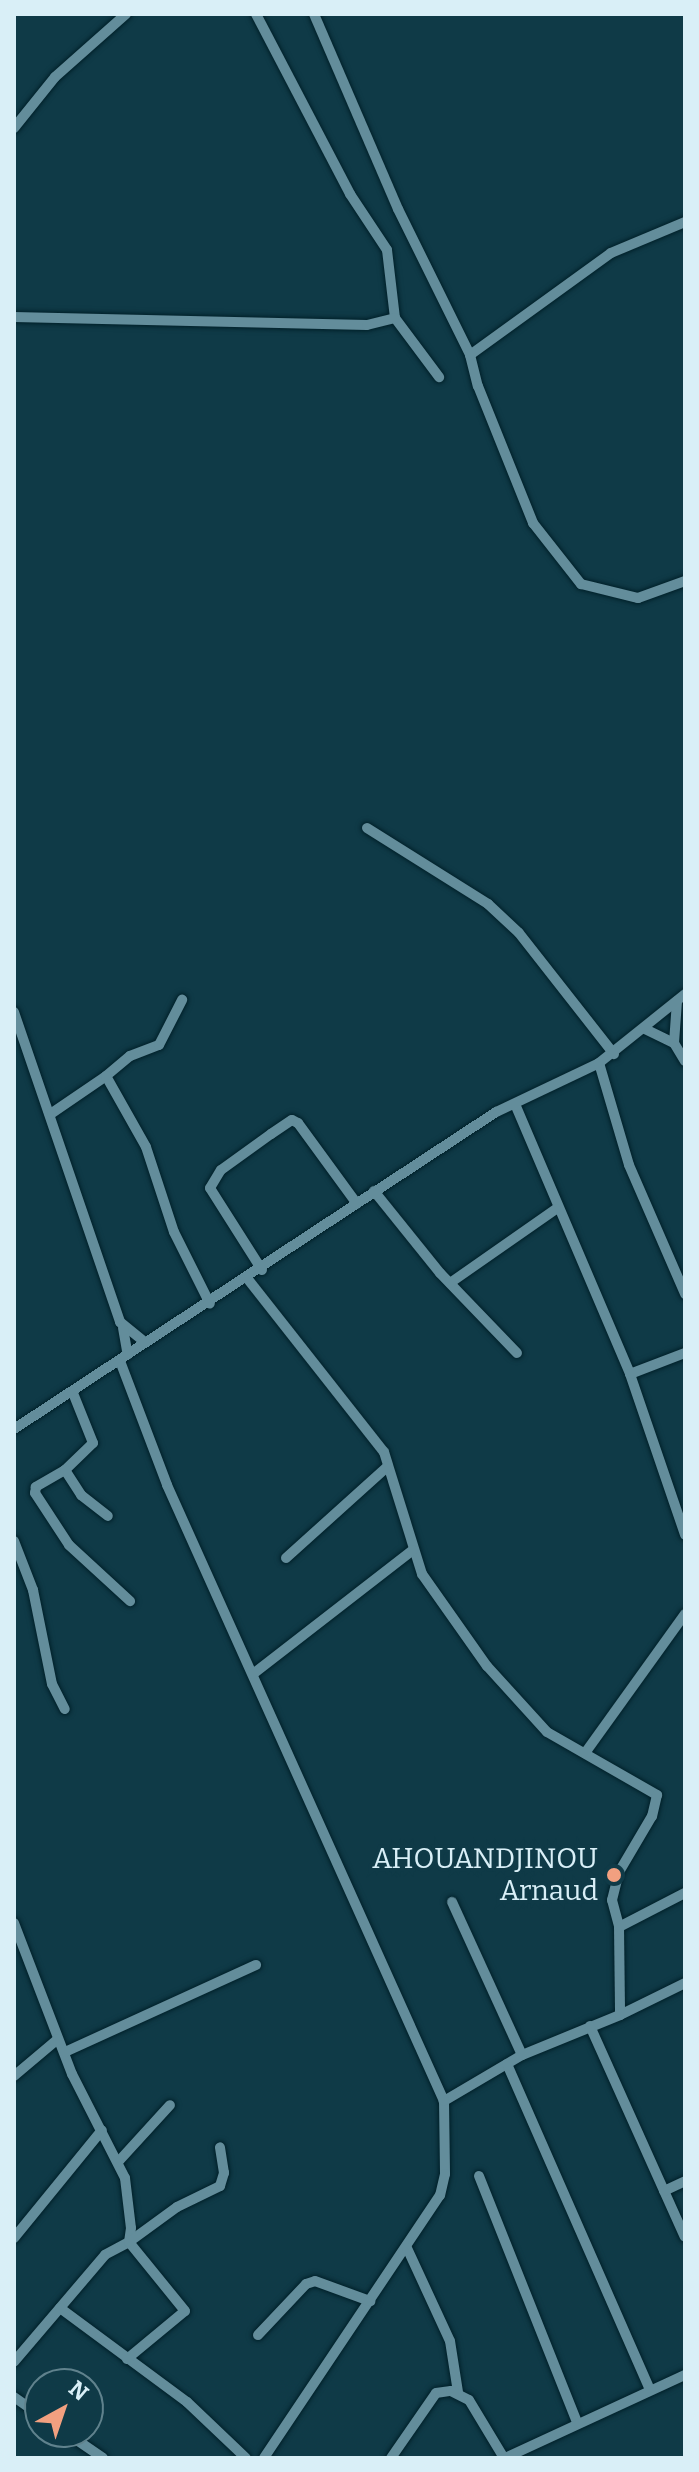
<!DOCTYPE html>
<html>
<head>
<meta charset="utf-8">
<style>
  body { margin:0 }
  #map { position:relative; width:699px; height:2472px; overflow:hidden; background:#0f3a47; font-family:Bitter,serif }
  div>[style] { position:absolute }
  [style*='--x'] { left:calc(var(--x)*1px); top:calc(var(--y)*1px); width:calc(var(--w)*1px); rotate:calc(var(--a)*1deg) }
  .roads { filter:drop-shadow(0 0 2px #012029) drop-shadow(0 0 2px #012029) }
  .minor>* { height:10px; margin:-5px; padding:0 5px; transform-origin:5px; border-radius:5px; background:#638d9b }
  .dots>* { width:22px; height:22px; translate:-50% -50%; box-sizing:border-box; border:4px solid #0f3a47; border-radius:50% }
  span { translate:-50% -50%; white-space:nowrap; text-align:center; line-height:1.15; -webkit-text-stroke:7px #0f3a47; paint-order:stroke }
  .poi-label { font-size:28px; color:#d9eff7 }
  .right { translate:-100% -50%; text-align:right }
  .frame { position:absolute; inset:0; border:16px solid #d9eff7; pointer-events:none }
  .north { position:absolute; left:24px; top:2368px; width:80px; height:80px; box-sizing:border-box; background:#0f3a47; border:2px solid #60828d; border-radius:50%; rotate:40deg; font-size:22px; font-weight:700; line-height:32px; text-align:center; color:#d9eff7 }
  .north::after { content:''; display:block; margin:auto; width:28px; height:36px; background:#f2a080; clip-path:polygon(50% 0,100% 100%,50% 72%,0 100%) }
</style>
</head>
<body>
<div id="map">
  <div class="roads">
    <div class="minor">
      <div style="--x:256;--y:14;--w:203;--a:62.4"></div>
      <div style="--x:350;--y:194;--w:67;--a:56.5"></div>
      <div style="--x:387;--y:250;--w:68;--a:83.3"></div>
      <div style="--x:395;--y:318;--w:74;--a:53.3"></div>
      <div style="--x:314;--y:14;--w:212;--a:66.7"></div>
      <div style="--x:398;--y:209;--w:163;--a:63.7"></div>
      <div style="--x:470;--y:355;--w:32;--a:76"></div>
      <div style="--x:478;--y:386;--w:148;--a:68.1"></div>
      <div style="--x:533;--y:523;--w:78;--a:51.8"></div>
      <div style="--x:581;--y:584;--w:59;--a:13.8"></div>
      <div style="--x:638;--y:598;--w:50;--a:-19.9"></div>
      <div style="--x:14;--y:128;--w:65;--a:-51.2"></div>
      <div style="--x:55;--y:77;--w:95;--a:-41.6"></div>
      <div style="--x:14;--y:317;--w:353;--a:1.3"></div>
      <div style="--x:367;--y:325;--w:29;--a:-14"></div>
      <div style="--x:470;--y:355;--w:174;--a:-35.9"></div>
      <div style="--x:611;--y:253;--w:80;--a:-22.7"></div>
      <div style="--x:367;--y:828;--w:143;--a:32.1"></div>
      <div style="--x:488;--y:904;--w:42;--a:43.1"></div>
      <div style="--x:519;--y:933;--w:154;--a:51.9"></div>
      <div style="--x:14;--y:1012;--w:328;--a:71.1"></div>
      <div style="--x:120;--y:1322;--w:32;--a:39"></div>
      <div style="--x:645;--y:1029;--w:32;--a:26"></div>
      <div style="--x:674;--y:1043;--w:21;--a:59"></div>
      <div style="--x:674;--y:1043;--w:42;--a:-85.9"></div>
      <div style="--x:599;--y:1063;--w:106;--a:73.6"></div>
      <div style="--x:629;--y:1165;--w:141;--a:66.5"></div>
      <div style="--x:106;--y:1076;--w:31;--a:-40"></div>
      <div style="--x:130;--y:1056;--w:31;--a:-21"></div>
      <div style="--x:159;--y:1045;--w:51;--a:-62.9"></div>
      <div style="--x:515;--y:1104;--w:293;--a:66.9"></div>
      <div style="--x:630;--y:1374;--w:170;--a:71.1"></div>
      <div style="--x:52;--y:1113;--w:65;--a:-34.4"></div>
      <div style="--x:106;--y:1076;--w:81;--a:60.6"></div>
      <div style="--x:146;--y:1147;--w:89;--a:71.8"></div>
      <div style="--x:174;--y:1232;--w:80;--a:63.4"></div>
      <div style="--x:374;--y:1191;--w:105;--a:51.2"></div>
      <div style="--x:440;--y:1273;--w:111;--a:46.1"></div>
      <div style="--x:262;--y:1270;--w:97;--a:-122.4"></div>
      <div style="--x:210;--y:1188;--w:21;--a:-59"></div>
      <div style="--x:221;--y:1170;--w:62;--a:-35.8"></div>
      <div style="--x:271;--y:1134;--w:25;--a:-34"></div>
      <div style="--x:292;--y:1120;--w:7;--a:27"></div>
      <div style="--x:298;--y:1123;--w:100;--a:53.9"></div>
      <div style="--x:247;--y:1278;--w:221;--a:51.8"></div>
      <div style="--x:384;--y:1452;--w:128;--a:72.7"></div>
      <div style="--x:422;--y:1574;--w:113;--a:54.8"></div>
      <div style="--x:487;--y:1666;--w:89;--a:47.7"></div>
      <div style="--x:547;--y:1732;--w:127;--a:29.8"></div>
      <div style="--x:657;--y:1795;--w:22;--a:103"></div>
      <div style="--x:652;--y:1816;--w:65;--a:120.5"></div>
      <div style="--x:619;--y:1872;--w:29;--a:104"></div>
      <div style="--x:612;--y:1900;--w:28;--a:75"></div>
      <div style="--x:619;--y:1927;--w:88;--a:89.3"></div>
      <div style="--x:620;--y:2015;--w:106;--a:157.8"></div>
      <div style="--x:522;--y:2055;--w:91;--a:149.5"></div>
      <div style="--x:444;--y:2101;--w:73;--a:89.2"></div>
      <div style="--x:445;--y:2174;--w:22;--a:103"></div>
      <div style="--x:440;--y:2195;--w:316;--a:123.8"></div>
      <div style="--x:450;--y:1283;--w:129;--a:-34.9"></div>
      <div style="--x:123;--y:1328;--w:27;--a:80"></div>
      <div style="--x:120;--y:1361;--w:133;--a:69.2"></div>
      <div style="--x:167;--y:1485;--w:675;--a:65.79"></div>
      <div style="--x:630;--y:1374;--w:59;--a:-20.9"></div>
      <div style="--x:73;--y:1393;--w:54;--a:68.2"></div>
      <div style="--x:93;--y:1443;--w:39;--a:136"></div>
      <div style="--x:65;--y:1470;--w:34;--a:150"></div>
      <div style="--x:36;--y:1487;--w:6;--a:99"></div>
      <div style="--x:35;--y:1493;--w:62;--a:56.8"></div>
      <div style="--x:69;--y:1545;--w:83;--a:42.6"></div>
      <div style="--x:14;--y:1429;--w:577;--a:-33.33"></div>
      <div style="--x:496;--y:1112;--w:114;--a:-25.4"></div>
      <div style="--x:599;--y:1063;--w:110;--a:-38.7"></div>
      <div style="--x:65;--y:1470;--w:30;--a:57"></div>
      <div style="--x:81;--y:1495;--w:34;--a:38"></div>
      <div style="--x:14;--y:1541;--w:53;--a:68.8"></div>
      <div style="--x:33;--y:1590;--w:96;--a:78.6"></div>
      <div style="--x:52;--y:1684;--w:28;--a:63"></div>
      <div style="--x:286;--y:1558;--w:137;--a:-42"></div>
      <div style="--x:253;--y:1674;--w:202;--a:-37.8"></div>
      <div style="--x:585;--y:1753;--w:171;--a:-54.3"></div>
      <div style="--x:452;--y:1902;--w:168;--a:65.4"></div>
      <div style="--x:14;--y:1923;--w:162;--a:69"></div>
      <div style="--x:72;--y:2074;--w:117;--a:63"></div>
      <div style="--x:125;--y:2178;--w:50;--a:83.2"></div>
      <div style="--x:131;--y:2228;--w:14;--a:98"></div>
      <div style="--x:129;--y:2242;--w:27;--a:152"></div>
      <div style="--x:105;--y:2255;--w:140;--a:130.4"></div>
      <div style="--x:619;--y:1927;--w:74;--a:-27.3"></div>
      <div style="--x:620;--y:2015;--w:72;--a:-26.2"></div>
      <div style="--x:590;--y:2026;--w:231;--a:65.8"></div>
      <div style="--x:65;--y:2052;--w:210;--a:-24.5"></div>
      <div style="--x:507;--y:2064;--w:356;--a:66.3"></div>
      <div style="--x:14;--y:2076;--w:57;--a:-40.1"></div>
      <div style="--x:118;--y:2162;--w:77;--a:-47.6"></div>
      <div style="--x:479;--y:2176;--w:265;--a:68.3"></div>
      <div style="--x:664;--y:2191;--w:23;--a:-25"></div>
      <div style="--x:14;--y:2238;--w:139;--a:-50.8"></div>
      <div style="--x:407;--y:2248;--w:102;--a:65.2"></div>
      <div style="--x:450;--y:2341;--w:52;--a:81.1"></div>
      <div style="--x:60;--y:2308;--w:158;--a:36.5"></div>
      <div style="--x:187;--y:2402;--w:81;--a:43.5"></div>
      <div style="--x:258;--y:2335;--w:70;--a:-46.7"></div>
      <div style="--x:306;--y:2284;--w:9;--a:-18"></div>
      <div style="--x:315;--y:2281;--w:59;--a:20"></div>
      <div style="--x:127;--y:2359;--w:75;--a:-39.6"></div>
      <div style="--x:185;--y:2311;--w:89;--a:-129.1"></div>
      <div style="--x:129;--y:2242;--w:59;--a:-36.1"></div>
      <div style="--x:177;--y:2207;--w:48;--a:-26"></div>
      <div style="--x:220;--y:2186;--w:14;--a:-73"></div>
      <div style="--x:224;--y:2173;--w:26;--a:-99"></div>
      <div style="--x:14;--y:2397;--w:32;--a:35"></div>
      <div style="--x:65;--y:2432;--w:46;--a:34.4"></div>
      <div style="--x:391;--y:2458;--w:79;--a:-55.3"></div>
      <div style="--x:436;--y:2393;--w:15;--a:-8"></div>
      <div style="--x:451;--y:2391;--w:20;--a:27"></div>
      <div style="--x:469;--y:2400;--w:68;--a:58.9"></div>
      <div style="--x:505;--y:2458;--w:198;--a:-24.8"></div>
    </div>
  </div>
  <div class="dots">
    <div style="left:614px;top:1875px;background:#f2a080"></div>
  </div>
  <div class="poi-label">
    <span class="right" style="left:598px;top:1875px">AHOUANDJINOU<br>Arnaud</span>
  </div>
  <div class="frame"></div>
  <div class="north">N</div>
</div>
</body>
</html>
